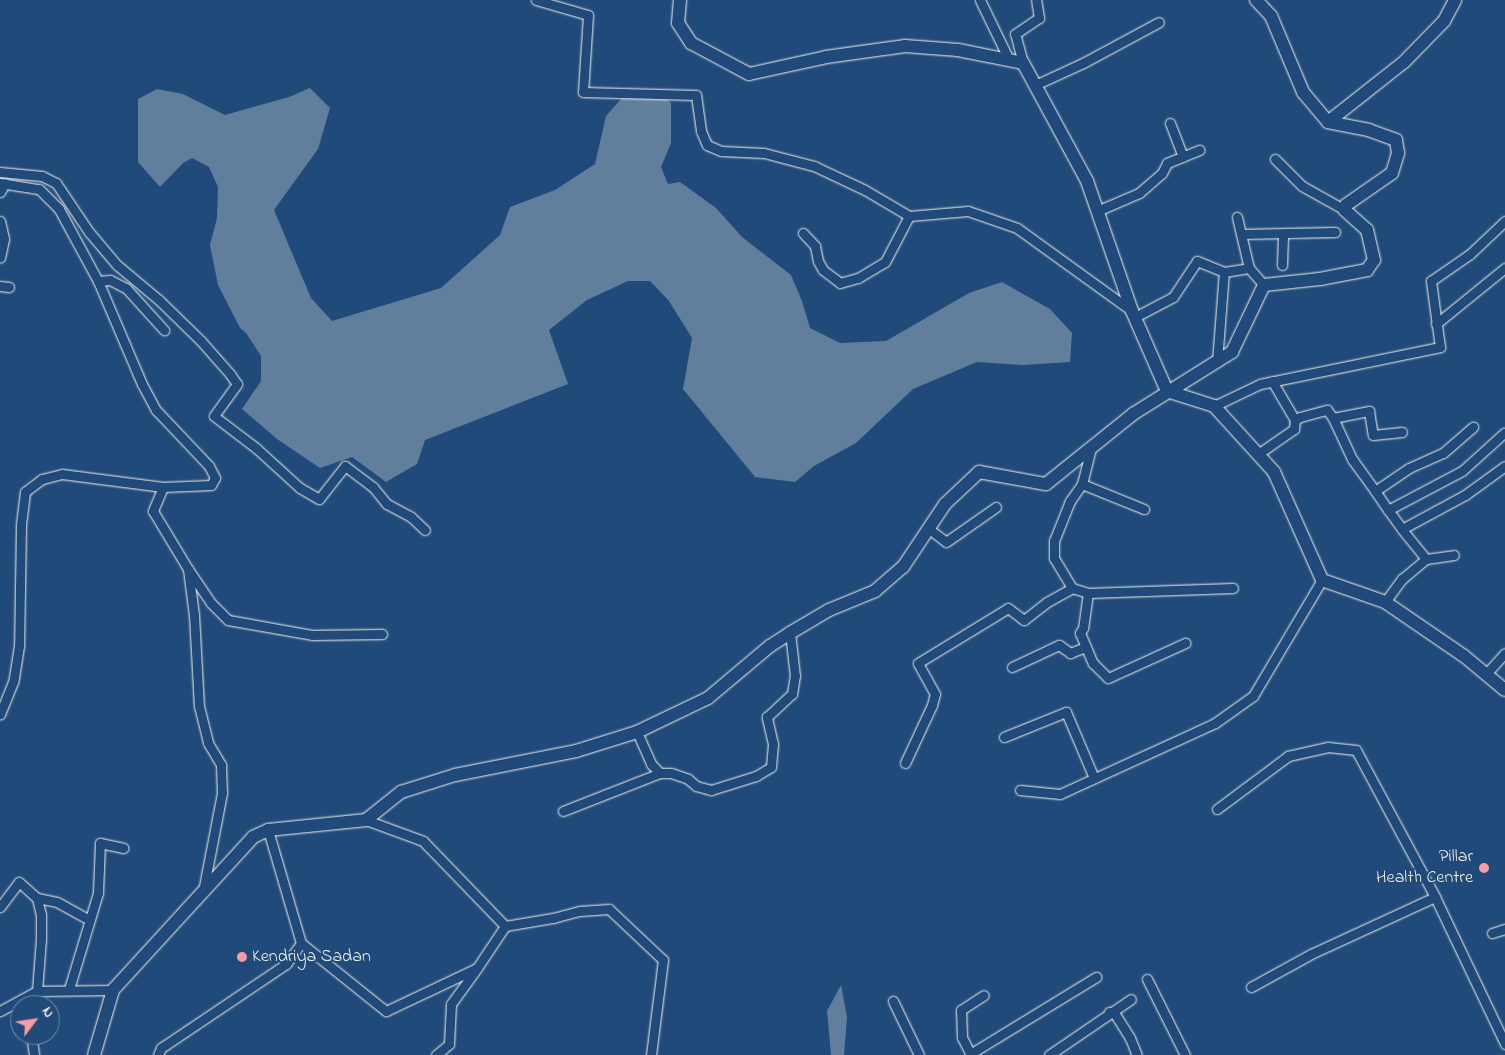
<!DOCTYPE html>
<html>
<head>
<meta charset="utf-8">
<style>
  body { margin:0 }
  #map { position:relative; width:1505px; height:1055px; overflow:hidden; background:#1f4a7a; font-family:"Indie Flower",sans-serif }
  div>[style] { position:absolute }
  [style*='--x'] { left:calc(var(--x)*1px); top:calc(var(--y)*1px); width:calc(var(--w)*1px); rotate:calc(var(--a)*1deg) }
  .water>* { inset:0; background:#627e9d }
  .roads { filter:drop-shadow(0 0 1px #f4f1e8) drop-shadow(0 0 1px #f4f1e8) }
  .street>* { height:9px; margin:-4.5px; padding:0 4.5px; transform-origin:4.5px; border-radius:4.5px; background:#1f4a7a }
  .secondary>* { height:12px; margin:-6px; padding:0 6px; transform-origin:6px; border-radius:6px; background:#1f4a7a }
  .dots>* { width:14px; height:14px; translate:-50% -50%; box-sizing:border-box; border:2px solid #1f4a7a; border-radius:50% }
  span { translate:-50% -50%; white-space:nowrap; text-align:center; line-height:1.15; -webkit-text-stroke:4px #1f4a7a; paint-order:stroke }
  .poi-label { font-size:18px; color:#f4f1e8 }
  .right { translate:-100% -50%; text-align:right }
  .left { translate:0 -50%; text-align:left }
  .north { position:absolute; left:10px; top:995px; width:50px; height:50px; box-sizing:border-box; background:#1f4a7a; border:1px solid #748da6; border-radius:50%; rotate:59deg; font-size:14px; font-weight:700; line-height:20px; text-align:center; color:#f4f1e8 }
  .north::after { content:''; display:block; margin:auto; width:18px; height:22px; background:#ff9aa2; clip-path:polygon(50% 0,100% 100%,50% 72%,0 100%) }
</style>
</head>
<body>
<div id="map">
  <div class="water">
    <div style="clip-path:polygon(310px 88px,330px 108px,318px 149px,274px 210px,311px 298px,332px 321px,441px 288px,500px 235px,510px 207px,555px 190px,595px 164px,606px 116px,622px 98px,665px 97px,671px 103px,671px 143px,661px 167px,668px 184px,680px 182px,716px 208px,742px 237px,791px 275px,802px 301px,810px 328px,840px 343px,886px 341px,969px 293px,1002px 282px,1050px 309px,1072px 333px,1070px 362px,1023px 365px,977px 362px,913px 389px,856px 443px,814px 466px,795px 482px,755px 477px,683px 389px,692px 338px,669px 301px,650px 281px,628px 281px,587px 300px,549px 330px,568px 384px,425px 440px,417px 464px,386px 482px,352px 457px,320px 468px,277px 439px,242px 409px,261px 381px,261px 356px,246px 333px,240px 328px,218px 285px,210px 245px,217px 218px,218px 187px,209px 167px,192px 158px,183px 163px,160px 187px,138px 162px,138px 99px,157px 89px,183px 94px,225px 115px,289px 97px)"></div>
    <div style="clip-path:polygon(841px 985px,847px 1017px,844px 1055px,831px 1055px,827px 1011px)"></div>
  </div>
  <div class="roads">
    <div class="street">
      <div style="--x:536;--y:0;--w:54;--a:16.1"></div>
      <div style="--x:588;--y:15;--w:77;--a:93.7"></div>
      <div style="--x:583;--y:92;--w:113;--a:1.5"></div>
      <div style="--x:696;--y:95;--w:36;--a:82"></div>
      <div style="--x:701;--y:131;--w:15;--a:67"></div>
      <div style="--x:707;--y:145;--w:15;--a:23"></div>
      <div style="--x:721;--y:151;--w:43;--a:2.7"></div>
      <div style="--x:764;--y:153;--w:52;--a:14.6"></div>
      <div style="--x:814;--y:166;--w:56;--a:25.2"></div>
      <div style="--x:865;--y:190;--w:51;--a:30.6"></div>
      <div style="--x:909;--y:216;--w:59;--a:-4.8"></div>
      <div style="--x:968;--y:211;--w:52;--a:19.1"></div>
      <div style="--x:1017;--y:228;--w:142;--a:35.8"></div>
      <div style="--x:980;--y:0;--w:67;--a:64.2"></div>
      <div style="--x:1023;--y:63;--w:30;--a:-105"></div>
      <div style="--x:1015;--y:34;--w:29;--a:-34"></div>
      <div style="--x:1039;--y:18;--w:18;--a:-99"></div>
      <div style="--x:1035;--y:85;--w:53;--a:-24.6"></div>
      <div style="--x:1083;--y:63;--w:86;--a:-28.3"></div>
      <div style="--x:1170;--y:123;--w:36;--a:69"></div>
      <div style="--x:1275;--y:159;--w:38;--a:45"></div>
      <div style="--x:1302;--y:186;--w:49;--a:29.2"></div>
      <div style="--x:0;--y:172;--w:42;--a:5.4"></div>
      <div style="--x:42;--y:176;--w:16;--a:27"></div>
      <div style="--x:56;--y:183;--w:59;--a:56"></div>
      <div style="--x:89;--y:232;--w:43;--a:49.7"></div>
      <div style="--x:117;--y:265;--w:55;--a:39.8"></div>
      <div style="--x:159;--y:300;--w:59;--a:44.3"></div>
      <div style="--x:201;--y:341;--w:44;--a:48.7"></div>
      <div style="--x:230;--y:374;--w:12;--a:55"></div>
      <div style="--x:237;--y:384;--w:39;--a:126"></div>
      <div style="--x:214;--y:416;--w:53;--a:37.3"></div>
      <div style="--x:256;--y:448;--w:59;--a:42.3"></div>
      <div style="--x:300;--y:488;--w:22;--a:30"></div>
      <div style="--x:319;--y:499;--w:42;--a:-51.8"></div>
      <div style="--x:345;--y:466;--w:35;--a:37"></div>
      <div style="--x:373;--y:487;--w:22;--a:51"></div>
      <div style="--x:387;--y:504;--w:27;--a:28"></div>
      <div style="--x:411;--y:517;--w:19;--a:43"></div>
      <div style="--x:0;--y:183;--w:39;--a:9"></div>
      <div style="--x:39;--y:189;--w:28;--a:45"></div>
      <div style="--x:59;--y:209;--w:82;--a:61.6"></div>
      <div style="--x:98;--y:281;--w:112;--a:66.9"></div>
      <div style="--x:142;--y:384;--w:30;--a:62"></div>
      <div style="--x:156;--y:410;--w:77;--a:46.6"></div>
      <div style="--x:209;--y:466;--w:13;--a:63"></div>
      <div style="--x:215;--y:478;--w:8;--a:120"></div>
      <div style="--x:211;--y:485;--w:48;--a:177.6"></div>
      <div style="--x:163;--y:487;--w:102;--a:-172.7"></div>
      <div style="--x:62;--y:474;--w:21;--a:166"></div>
      <div style="--x:42;--y:479;--w:21;--a:143"></div>
      <div style="--x:25;--y:492;--w:33;--a:97"></div>
      <div style="--x:21;--y:525;--w:121;--a:90.9"></div>
      <div style="--x:19;--y:646;--w:36;--a:99"></div>
      <div style="--x:13;--y:682;--w:35;--a:112"></div>
      <div style="--x:0;--y:192;--w:10;--a:-61"></div>
      <div style="--x:1097;--y:211;--w:46;--a:-23.2"></div>
      <div style="--x:1139;--y:193;--w:30;--a:-41"></div>
      <div style="--x:1162;--y:173;--w:11;--a:-63"></div>
      <div style="--x:1167;--y:163;--w:35;--a:-22"></div>
      <div style="--x:1237;--y:217;--w:52;--a:76.8"></div>
      <div style="--x:0;--y:221;--w:18;--a:77"></div>
      <div style="--x:4;--y:239;--w:19;--a:102"></div>
      <div style="--x:803;--y:233;--w:18;--a:47"></div>
      <div style="--x:815;--y:246;--w:15;--a:79"></div>
      <div style="--x:818;--y:261;--w:10;--a:61"></div>
      <div style="--x:823;--y:270;--w:21;--a:37"></div>
      <div style="--x:840;--y:283;--w:19;--a:-16"></div>
      <div style="--x:858;--y:278;--w:31;--a:-31"></div>
      <div style="--x:885;--y:262;--w:52;--a:-62.4"></div>
      <div style="--x:1241;--y:234;--w:94;--a:-1.2"></div>
      <div style="--x:1282;--y:265;--w:31;--a:-88"></div>
      <div style="--x:98;--y:281;--w:12;--a:-5"></div>
      <div style="--x:110;--y:280;--w:18;--a:27"></div>
      <div style="--x:126;--y:288;--w:57;--a:47.9"></div>
      <div style="--x:0;--y:286;--w:9;--a:6"></div>
      <div style="--x:1135;--y:317;--w:43;--a:-27.8"></div>
      <div style="--x:1173;--y:297;--w:43;--a:-56.3"></div>
      <div style="--x:1197;--y:261;--w:29;--a:22"></div>
      <div style="--x:1436;--y:324;--w:89;--a:-39.1"></div>
      <div style="--x:1217;--y:362;--w:90;--a:-85.6"></div>
      <div style="--x:1224;--y:272;--w:25;--a:-9"></div>
      <div style="--x:1249;--y:268;--w:23;--a:49"></div>
      <div style="--x:1272;--y:381;--w:45;--a:59.5"></div>
      <div style="--x:1214;--y:406;--w:51;--a:-25.6"></div>
      <div style="--x:1260;--y:384;--w:184;--a:-11.6"></div>
      <div style="--x:1440;--y:347;--w:67;--a:-97.8"></div>
      <div style="--x:1431;--y:281;--w:47;--a:-34.7"></div>
      <div style="--x:1470;--y:254;--w:48;--a:-43.3"></div>
      <div style="--x:1333;--y:418;--w:37;--a:-11"></div>
      <div style="--x:1369;--y:411;--w:24;--a:81"></div>
      <div style="--x:1373;--y:435;--w:29;--a:-6"></div>
      <div style="--x:1091;--y:448;--w:37;--a:104"></div>
      <div style="--x:1082;--y:484;--w:21;--a:125"></div>
      <div style="--x:1070;--y:501;--w:43;--a:111.8"></div>
      <div style="--x:1054;--y:541;--w:17;--a:90"></div>
      <div style="--x:1054;--y:558;--w:35;--a:59"></div>
      <div style="--x:1072;--y:588;--w:17;--a:17"></div>
      <div style="--x:1088;--y:593;--w:35;--a:98"></div>
      <div style="--x:1083;--y:628;--w:6;--a:121"></div>
      <div style="--x:1080;--y:633;--w:33;--a:67"></div>
      <div style="--x:1093;--y:663;--w:21;--a:45"></div>
      <div style="--x:1108;--y:678;--w:85;--a:-24.4"></div>
      <div style="--x:1258;--y:454;--w:44;--a:-34.8"></div>
      <div style="--x:1294;--y:429;--w:9;--a:-84"></div>
      <div style="--x:1295;--y:420;--w:6;--a:-31"></div>
      <div style="--x:1300;--y:417;--w:28;--a:-15"></div>
      <div style="--x:1327;--y:410;--w:10;--a:53"></div>
      <div style="--x:1333;--y:418;--w:45;--a:65.1"></div>
      <div style="--x:1352;--y:459;--w:39;--a:54"></div>
      <div style="--x:1082;--y:484;--w:67;--a:22"></div>
      <div style="--x:163;--y:487;--w:26;--a:113"></div>
      <div style="--x:153;--y:511;--w:68;--a:58.9"></div>
      <div style="--x:188;--y:569;--w:41;--a:55.9"></div>
      <div style="--x:211;--y:603;--w:24;--a:45"></div>
      <div style="--x:228;--y:620;--w:85;--a:10.1"></div>
      <div style="--x:312;--y:635;--w:70;--a:-0.8"></div>
      <div style="--x:1388;--y:510;--w:23;--a:-124"></div>
      <div style="--x:1375;--y:491;--w:41;--a:-34.1"></div>
      <div style="--x:1409;--y:468;--w:37;--a:-24"></div>
      <div style="--x:1443;--y:453;--w:40;--a:-41"></div>
      <div style="--x:929;--y:529;--w:21;--a:37"></div>
      <div style="--x:946;--y:542;--w:61;--a:-35"></div>
      <div style="--x:1402;--y:529;--w:24;--a:-126"></div>
      <div style="--x:1388;--y:510;--w:84;--a:-27.8"></div>
      <div style="--x:1462;--y:471;--w:57;--a:-42.1"></div>
      <div style="--x:1426;--y:559;--w:38;--a:-129"></div>
      <div style="--x:1402;--y:529;--w:72;--a:-28.4"></div>
      <div style="--x:1465;--y:495;--w:49;--a:-35.9"></div>
      <div style="--x:188;--y:569;--w:46;--a:82.6"></div>
      <div style="--x:194;--y:615;--w:91;--a:86.9"></div>
      <div style="--x:199;--y:706;--w:38;--a:76"></div>
      <div style="--x:208;--y:743;--w:26;--a:59"></div>
      <div style="--x:221;--y:765;--w:28;--a:88"></div>
      <div style="--x:222;--y:793;--w:101;--a:100.9"></div>
      <div style="--x:1088;--y:593;--w:145;--a:-2"></div>
      <div style="--x:1385;--y:602;--w:29;--a:-54"></div>
      <div style="--x:1402;--y:579;--w:31;--a:-40"></div>
      <div style="--x:1426;--y:559;--w:28;--a:-8"></div>
      <div style="--x:1012;--y:667;--w:52;--a:-25.1"></div>
      <div style="--x:1059;--y:645;--w:14;--a:36"></div>
      <div style="--x:1070;--y:653;--w:17;--a:-21"></div>
      <div style="--x:1486;--y:674;--w:28;--a:-48"></div>
      <div style="--x:637;--y:732;--w:35;--a:66"></div>
      <div style="--x:651;--y:764;--w:13;--a:45"></div>
      <div style="--x:660;--y:773;--w:11;--a:0"></div>
      <div style="--x:671;--y:773;--w:18;--a:19"></div>
      <div style="--x:688;--y:779;--w:11;--a:41"></div>
      <div style="--x:696;--y:786;--w:16;--a:15"></div>
      <div style="--x:711;--y:790;--w:47;--a:-17.3"></div>
      <div style="--x:756;--y:776;--w:17;--a:-31"></div>
      <div style="--x:771;--y:767;--w:23;--a:-85"></div>
      <div style="--x:773;--y:744;--w:28;--a:-103"></div>
      <div style="--x:767;--y:717;--w:34;--a:-43"></div>
      <div style="--x:792;--y:694;--w:18;--a:-81"></div>
      <div style="--x:795;--y:676;--w:43;--a:-96.6"></div>
      <div style="--x:1004;--y:737;--w:67;--a:-22"></div>
      <div style="--x:1066;--y:712;--w:72;--a:67"></div>
      <div style="--x:905;--y:763;--w:64;--a:-65"></div>
      <div style="--x:932;--y:705;--w:11;--a:-75"></div>
      <div style="--x:935;--y:694;--w:35;--a:-119"></div>
      <div style="--x:918;--y:663;--w:105;--a:-31.4"></div>
      <div style="--x:1008;--y:608;--w:20;--a:37"></div>
      <div style="--x:1024;--y:620;--w:29;--a:-38"></div>
      <div style="--x:1047;--y:602;--w:29;--a:-29"></div>
      <div style="--x:1020;--y:790;--w:40;--a:5.7"></div>
      <div style="--x:1060;--y:794;--w:170;--a:-24.6"></div>
      <div style="--x:1215;--y:723;--w:47;--a:-35.4"></div>
      <div style="--x:1253;--y:696;--w:135;--a:-59.3"></div>
      <div style="--x:1217;--y:809;--w:89;--a:-36.7"></div>
      <div style="--x:1288;--y:756;--w:41;--a:-12.7"></div>
      <div style="--x:1328;--y:747;--w:28;--a:6"></div>
      <div style="--x:1356;--y:750;--w:167;--a:61.7"></div>
      <div style="--x:1435;--y:897;--w:163;--a:64.5"></div>
      <div style="--x:563;--y:811;--w:104;--a:-21.4"></div>
      <div style="--x:366;--y:820;--w:61;--a:20.2"></div>
      <div style="--x:423;--y:841;--w:118;--a:46"></div>
      <div style="--x:37;--y:898;--w:20;--a:11"></div>
      <div style="--x:57;--y:902;--w:37;--a:29"></div>
      <div style="--x:0;--y:907;--w:31;--a:-53"></div>
      <div style="--x:19;--y:882;--w:24;--a:42"></div>
      <div style="--x:37;--y:898;--w:17;--a:77"></div>
      <div style="--x:41;--y:915;--w:24;--a:90"></div>
      <div style="--x:41;--y:939;--w:52;--a:94.4"></div>
      <div style="--x:37;--y:991;--w:76;--a:-0.8"></div>
      <div style="--x:1492;--y:933;--w:14;--a:-17"></div>
      <div style="--x:301;--y:943;--w:109;--a:38.7"></div>
      <div style="--x:386;--y:1011;--w:101;--a:-25.3"></div>
      <div style="--x:477;--y:968;--w:50;--a:-56.3"></div>
      <div style="--x:505;--y:926;--w:49;--a:-9.5"></div>
      <div style="--x:553;--y:918;--w:28;--a:-15"></div>
      <div style="--x:580;--y:911;--w:29;--a:-4"></div>
      <div style="--x:609;--y:909;--w:74;--a:43.4"></div>
      <div style="--x:663;--y:960;--w:96;--a:97.2"></div>
      <div style="--x:1147;--y:979;--w:85;--a:63.4"></div>
      <div style="--x:1251;--y:987;--w:68;--a:-28.8"></div>
      <div style="--x:1311;--y:954;--w:136;--a:-24.7"></div>
      <div style="--x:69;--y:989;--w:100;--a:-73.2"></div>
      <div style="--x:98;--y:893;--w:50;--a:-87.7"></div>
      <div style="--x:100;--y:843;--w:24;--a:12"></div>
      <div style="--x:893;--y:1001;--w:60;--a:64.3"></div>
      <div style="--x:0;--y:1011;--w:42;--a:-28.4"></div>
      <div style="--x:1109;--y:1012;--w:6;--a:18"></div>
      <div style="--x:1115;--y:1014;--w:28;--a:58"></div>
      <div style="--x:1130;--y:1038;--w:18;--a:68"></div>
      <div style="--x:31;--y:1035;--w:20;--a:81"></div>
      <div style="--x:970;--y:1054;--w:148;--a:-31.4"></div>
      <div style="--x:158;--y:1055;--w:8;--a:-67"></div>
      <div style="--x:161;--y:1048;--w:151;--a:-33.9"></div>
      <div style="--x:286;--y:964;--w:26;--a:-54"></div>
      <div style="--x:301;--y:943;--w:118;--a:-106.3"></div>
      <div style="--x:436;--y:1055;--w:17;--a:-40"></div>
      <div style="--x:449;--y:1044;--w:40;--a:-87.1"></div>
      <div style="--x:451;--y:1004;--w:41;--a:-54"></div>
      <div style="--x:971;--y:1055;--w:20;--a:-117"></div>
      <div style="--x:962;--y:1037;--w:27;--a:-92"></div>
      <div style="--x:961;--y:1010;--w:27;--a:-33"></div>
      <div style="--x:1049;--y:1055;--w:99;--a:-34.3"></div>
    </div>
    <div class="secondary">
      <div style="--x:680;--y:0;--w:23;--a:95"></div>
      <div style="--x:678;--y:23;--w:24;--a:57"></div>
      <div style="--x:691;--y:43;--w:66;--a:28.1"></div>
      <div style="--x:749;--y:74;--w:79;--a:-12.4"></div>
      <div style="--x:826;--y:57;--w:80;--a:-7.9"></div>
      <div style="--x:905;--y:46;--w:53;--a:4.3"></div>
      <div style="--x:958;--y:50;--w:66;--a:11.3"></div>
      <div style="--x:1023;--y:63;--w:134;--a:61.5"></div>
      <div style="--x:1087;--y:181;--w:138;--a:70.9"></div>
      <div style="--x:1132;--y:311;--w:87;--a:66.4"></div>
      <div style="--x:1167;--y:391;--w:49;--a:17.7"></div>
      <div style="--x:1214;--y:406;--w:89;--a:47.7"></div>
      <div style="--x:1274;--y:472;--w:118;--a:66"></div>
      <div style="--x:1322;--y:580;--w:67;--a:19.2"></div>
      <div style="--x:1385;--y:602;--w:96;--a:34.4"></div>
      <div style="--x:1464;--y:656;--w:53;--a:39.7"></div>
      <div style="--x:1328;--y:122;--w:97;--a:-38.3"></div>
      <div style="--x:1404;--y:62;--w:57;--a:-45.7"></div>
      <div style="--x:1444;--y:21;--w:24;--a:-62"></div>
      <div style="--x:94;--y:1055;--w:68;--a:-73.7"></div>
      <div style="--x:113;--y:990;--w:207;--a:-47.5"></div>
      <div style="--x:253;--y:837;--w:17;--a:-25"></div>
      <div style="--x:268;--y:830;--w:99;--a:-5.8"></div>
      <div style="--x:366;--y:820;--w:45;--a:-38.7"></div>
      <div style="--x:401;--y:792;--w:57;--a:-17.5"></div>
      <div style="--x:455;--y:775;--w:123;--a:-11.2"></div>
      <div style="--x:576;--y:751;--w:64;--a:-17.3"></div>
      <div style="--x:637;--y:732;--w:79;--a:-25.6"></div>
      <div style="--x:708;--y:698;--w:81;--a:-40"></div>
      <div style="--x:770;--y:646;--w:24;--a:-33"></div>
      <div style="--x:790;--y:633;--w:45;--a:-30.5"></div>
      <div style="--x:829;--y:610;--w:50;--a:-22.4"></div>
      <div style="--x:875;--y:591;--w:37;--a:-41"></div>
      <div style="--x:903;--y:567;--w:76;--a:-56.3"></div>
      <div style="--x:945;--y:504;--w:47;--a:-43.3"></div>
      <div style="--x:979;--y:472;--w:68;--a:10.2"></div>
      <div style="--x:1046;--y:484;--w:112;--a:-38.8"></div>
      <div style="--x:1133;--y:414;--w:117;--a:-32.1"></div>
      <div style="--x:1232;--y:352;--w:74;--a:-64.5"></div>
      <div style="--x:1264;--y:285;--w:56;--a:-6.1"></div>
      <div style="--x:1320;--y:279;--w:48;--a:-10.8"></div>
      <div style="--x:1367;--y:270;--w:12;--a:-55"></div>
      <div style="--x:1374;--y:260;--w:31;--a:-103"></div>
      <div style="--x:1367;--y:230;--w:30;--a:-138"></div>
      <div style="--x:1345;--y:210;--w:5;--a:-79"></div>
      <div style="--x:1346;--y:205;--w:56;--a:-34.8"></div>
      <div style="--x:1392;--y:173;--w:21;--a:-73"></div>
      <div style="--x:1398;--y:153;--w:13;--a:-99"></div>
      <div style="--x:1396;--y:140;--w:29;--a:-160"></div>
      <div style="--x:1369;--y:130;--w:42;--a:-169"></div>
      <div style="--x:1328;--y:122;--w:39;--a:-130"></div>
      <div style="--x:1303;--y:92;--w:82;--a:-112.8"></div>
      <div style="--x:1271;--y:16;--w:22;--a:-133"></div>
    </div>
  </div>
  <div class="dots">
    <div style="left:1484px;top:868px;background:#ff9aa2"></div>
    <div style="left:242px;top:957px;background:#ff9aa2"></div>
  </div>
  <div class="poi-label">
    <span class="right" style="left:1473px;top:868px">Pillar<br>Health Centre</span>
    <span class="left" style="left:252px;top:957px">Kendriya Sadan</span>
  </div>
  <div class="north">N</div>
</div>
</body>
</html>
